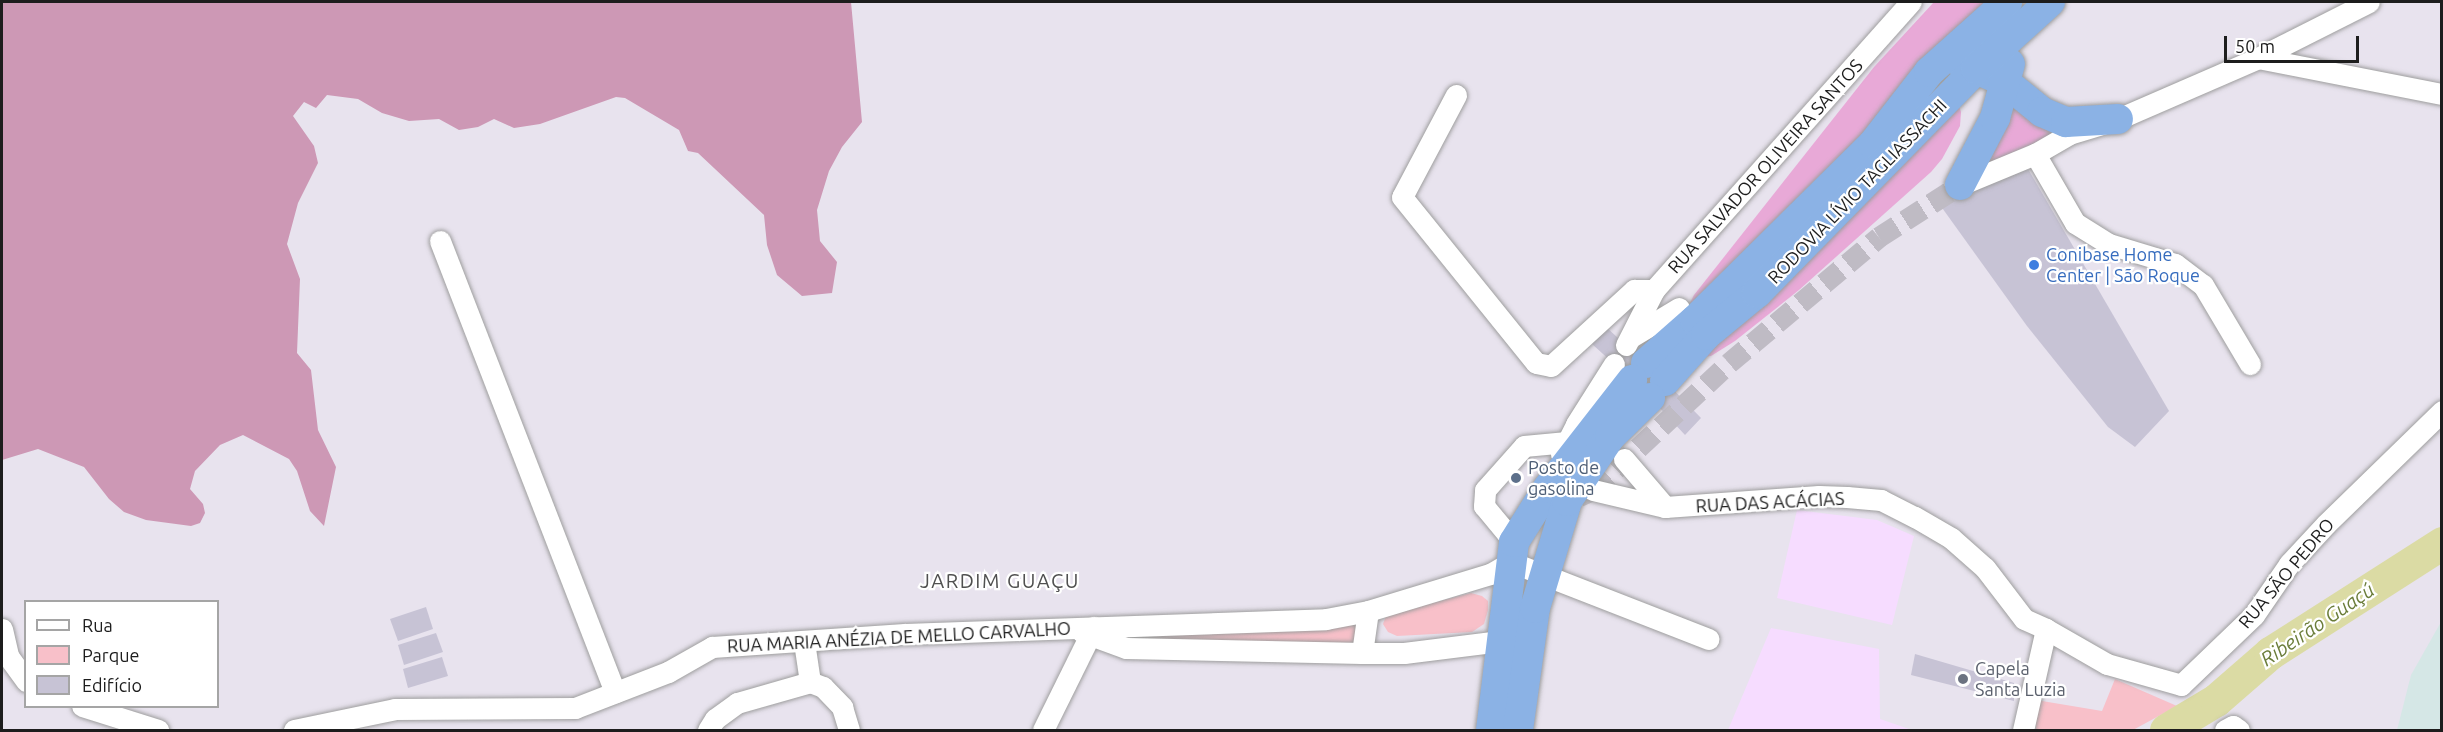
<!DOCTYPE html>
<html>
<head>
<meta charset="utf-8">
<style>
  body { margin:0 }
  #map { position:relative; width:2443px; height:732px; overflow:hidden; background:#e8e3ee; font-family:Ubuntu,sans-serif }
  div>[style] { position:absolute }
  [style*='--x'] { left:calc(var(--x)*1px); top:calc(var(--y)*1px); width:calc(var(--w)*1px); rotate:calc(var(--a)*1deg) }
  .industrial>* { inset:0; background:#d5e7e6 }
  .education>* { inset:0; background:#f6dcff }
  .grass>* { inset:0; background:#e8a9d7 }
  .forest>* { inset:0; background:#cd98b5 }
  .park>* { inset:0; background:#f8c0c9 }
  .river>* { height:33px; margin:-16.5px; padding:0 16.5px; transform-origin:16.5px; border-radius:16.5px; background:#dbdba4 }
  .building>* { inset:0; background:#c7c3d5 }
  .minor-tunnel>* { height:21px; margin-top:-10.5px; transform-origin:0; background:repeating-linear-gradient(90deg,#bfbbc4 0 21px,transparent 0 31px) }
  .roads { filter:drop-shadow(0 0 2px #9e9e9e) drop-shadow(0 0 2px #9e9e9e) }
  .minor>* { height:21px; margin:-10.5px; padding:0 10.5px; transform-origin:10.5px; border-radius:10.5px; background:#fff }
  .highway>* { height:30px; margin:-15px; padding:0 15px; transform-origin:15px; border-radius:15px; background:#8bb2e5 }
  .dots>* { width:16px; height:16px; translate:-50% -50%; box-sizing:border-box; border:3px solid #fff; border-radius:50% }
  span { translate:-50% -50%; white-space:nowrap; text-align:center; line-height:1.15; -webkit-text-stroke:4.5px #fff; paint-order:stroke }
  .street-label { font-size:18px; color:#1d1d1d }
  .shop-label { font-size:18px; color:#366cbe }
  .left { translate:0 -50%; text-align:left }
  .service-label { font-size:18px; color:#4e5e75 }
  .worship-label { font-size:18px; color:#5b616d }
  .neighbourhood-label { font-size:20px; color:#505050; letter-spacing:1.5px }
  .water-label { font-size:20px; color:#6b7d3a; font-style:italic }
  .frame { position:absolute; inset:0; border:3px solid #1d1d1d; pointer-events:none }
  .legend { position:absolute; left:24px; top:600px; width:195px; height:108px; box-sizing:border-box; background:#fff; border:2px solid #a5a5a5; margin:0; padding:8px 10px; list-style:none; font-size:18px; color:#1d1d1d }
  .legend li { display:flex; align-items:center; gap:12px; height:30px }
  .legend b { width:30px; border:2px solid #a5a5a5 }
  .scale { position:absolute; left:2224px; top:36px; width:135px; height:27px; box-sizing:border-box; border:3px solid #1d1d1d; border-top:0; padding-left:8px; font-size:18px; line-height:21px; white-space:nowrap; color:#1d1d1d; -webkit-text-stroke:4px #fff; paint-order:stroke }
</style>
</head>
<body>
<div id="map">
  <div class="industrial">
    <div style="clip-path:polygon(2441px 622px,2441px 730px,2397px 730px,2411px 675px)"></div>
  </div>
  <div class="education">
    <div style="clip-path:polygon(1797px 510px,1877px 520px,1914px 536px,1892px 625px,1777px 598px)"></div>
    <div style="clip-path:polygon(1771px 628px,1879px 649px,1880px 719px,1912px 730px,1728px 730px)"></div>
  </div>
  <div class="grass">
    <div style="clip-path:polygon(1934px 2px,1983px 2px,1991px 5px,1708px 303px,1692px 308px,1690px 303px,1694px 295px,1874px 67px)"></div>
    <div style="clip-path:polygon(2010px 101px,2065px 130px,1979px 167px)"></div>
    <div style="clip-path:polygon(1958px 103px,1961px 112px,1960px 126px,1942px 159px,1931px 172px,1799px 290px,1735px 341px,1711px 356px,1703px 357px)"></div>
  </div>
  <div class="forest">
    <div style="clip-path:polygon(2px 2px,851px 2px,862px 122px,842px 147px,829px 171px,817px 210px,820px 241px,837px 262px,832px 293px,802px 296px,777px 275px,767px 245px,764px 215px,698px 153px,688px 151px,679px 130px,625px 98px,616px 97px,540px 124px,514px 128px,494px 119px,478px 127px,459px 130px,439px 119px,409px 121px,382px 113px,358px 99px,327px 95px,316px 108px,304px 102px,293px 116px,314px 146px,318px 163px,298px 203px,287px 244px,300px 279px,297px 353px,311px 370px,318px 430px,336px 467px,324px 526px,310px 511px,297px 471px,289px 459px,243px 435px,220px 445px,195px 471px,190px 489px,203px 504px,205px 513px,200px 523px,191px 526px,146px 520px,124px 512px,109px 499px,84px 467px,38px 449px,2px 460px)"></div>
  </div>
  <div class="park">
    <div style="clip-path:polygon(1471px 593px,1482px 596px,1488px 601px,1488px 610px,1484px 624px,1472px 632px,1397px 636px,1388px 632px,1383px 624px,1386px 616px,1394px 613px)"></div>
    <div style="clip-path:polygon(1359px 621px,1357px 645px,1128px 639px,1128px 635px)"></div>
    <div style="clip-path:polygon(2115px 679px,2177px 706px,2133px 730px,2036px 730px,2036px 700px,2102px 711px)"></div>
  </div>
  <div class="river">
    <div style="--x:2166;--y:730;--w:58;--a:-31"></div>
    <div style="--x:2216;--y:700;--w:72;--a:-41"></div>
    <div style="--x:2270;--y:653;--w:204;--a:-32.6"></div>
  </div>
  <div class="building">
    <div style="clip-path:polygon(2024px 162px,2169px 411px,2135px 447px,2108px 427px,2027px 326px,1940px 205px)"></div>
    <div style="clip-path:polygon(1606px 327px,1661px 377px,1701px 418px,1685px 435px,1645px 392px,1592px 344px)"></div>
    <div style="clip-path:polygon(426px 607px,433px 629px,398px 641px,390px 619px)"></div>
    <div style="clip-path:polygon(436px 633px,443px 652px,404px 665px,398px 645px)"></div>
    <div style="clip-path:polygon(1915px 654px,2014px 683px,2014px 701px,1911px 675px)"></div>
    <div style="clip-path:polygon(442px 657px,448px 676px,408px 688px,403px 669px)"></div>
  </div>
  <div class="minor-tunnel">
    <div style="--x:1579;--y:496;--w:15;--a:-23"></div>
    <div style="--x:1593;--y:490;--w:186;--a:-43"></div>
    <div style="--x:1729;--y:363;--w:196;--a:-40"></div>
    <div style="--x:1879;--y:237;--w:96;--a:-32.7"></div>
  </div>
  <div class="roads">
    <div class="minor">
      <div style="--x:2258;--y:58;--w:187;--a:11.1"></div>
      <div style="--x:1456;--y:95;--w:115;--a:117.9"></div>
      <div style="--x:1402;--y:197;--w:213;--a:51.1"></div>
      <div style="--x:1536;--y:363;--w:15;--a:11"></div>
      <div style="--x:1551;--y:366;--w:113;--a:-42.5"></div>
      <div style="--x:1634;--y:290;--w:20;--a:0"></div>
      <div style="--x:2035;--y:154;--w:80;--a:59.9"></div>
      <div style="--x:2075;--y:223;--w:40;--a:32"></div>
      <div style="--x:2109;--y:244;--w:69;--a:16.9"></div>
      <div style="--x:2175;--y:264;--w:35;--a:37"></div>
      <div style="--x:2203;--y:285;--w:92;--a:59.3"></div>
      <div style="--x:1960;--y:185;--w:81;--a:-22.5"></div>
      <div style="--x:2035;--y:154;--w:39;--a:-30"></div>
      <div style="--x:2069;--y:134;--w:51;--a:-17"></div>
      <div style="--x:2118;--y:119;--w:153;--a:-23.5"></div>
      <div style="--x:2258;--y:58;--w:124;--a:-26.8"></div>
      <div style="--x:440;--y:241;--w:484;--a:68.8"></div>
      <div style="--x:1631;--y:337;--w:56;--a:-31.1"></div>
      <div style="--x:1626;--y:345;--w:62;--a:-63"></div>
      <div style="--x:1654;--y:290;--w:386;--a:-48.3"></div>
      <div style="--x:1561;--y:454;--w:34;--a:-63"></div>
      <div style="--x:1576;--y:424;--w:71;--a:-57.7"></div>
      <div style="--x:1624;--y:459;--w:63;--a:49.5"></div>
      <div style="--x:1593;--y:490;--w:74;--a:13.3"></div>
      <div style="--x:1665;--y:507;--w:154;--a:-4.1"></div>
      <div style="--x:1819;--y:496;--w:28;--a:2"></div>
      <div style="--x:1847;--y:497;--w:34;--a:5"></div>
      <div style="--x:1881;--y:500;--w:38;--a:27"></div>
      <div style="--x:1915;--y:517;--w:42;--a:30.3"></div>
      <div style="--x:1951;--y:538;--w:45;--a:41.4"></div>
      <div style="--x:1985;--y:568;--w:64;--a:52.6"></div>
      <div style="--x:2024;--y:619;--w:24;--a:24"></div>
      <div style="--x:2046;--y:629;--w:104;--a:102.8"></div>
      <div style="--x:1514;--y:542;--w:47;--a:-129.8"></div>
      <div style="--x:1484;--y:506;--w:16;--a:-86"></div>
      <div style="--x:1485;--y:490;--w:59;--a:-48.4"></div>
      <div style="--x:1524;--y:446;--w:43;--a:-5.3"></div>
      <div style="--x:2;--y:629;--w:28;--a:77"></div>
      <div style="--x:8;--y:656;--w:31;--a:54"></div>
      <div style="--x:2046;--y:629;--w:70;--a:29.8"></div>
      <div style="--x:2107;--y:664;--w:77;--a:15.8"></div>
      <div style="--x:2181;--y:685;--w:101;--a:-43.8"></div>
      <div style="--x:2254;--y:615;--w:62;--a:-55.5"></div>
      <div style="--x:2289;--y:564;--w:54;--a:-47.2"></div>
      <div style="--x:2326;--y:524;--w:162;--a:-44.2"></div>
      <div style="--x:1082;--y:632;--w:47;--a:20"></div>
      <div style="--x:1126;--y:648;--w:236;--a:1.2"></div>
      <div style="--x:1362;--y:653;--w:42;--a:0"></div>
      <div style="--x:1404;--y:653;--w:97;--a:-7.1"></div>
      <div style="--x:1500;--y:641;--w:15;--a:8"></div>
      <div style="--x:1362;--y:653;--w:42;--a:-81.9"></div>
      <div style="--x:810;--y:682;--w:14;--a:21"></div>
      <div style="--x:823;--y:687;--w:28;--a:46"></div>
      <div style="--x:842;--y:707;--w:24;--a:73"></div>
      <div style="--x:82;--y:706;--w:80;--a:17.5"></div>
      <div style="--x:294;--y:730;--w:103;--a:-11.7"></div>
      <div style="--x:395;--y:709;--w:180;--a:-0.3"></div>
      <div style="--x:575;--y:708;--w:100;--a:-21.2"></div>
      <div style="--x:668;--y:672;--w:51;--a:-29.6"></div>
      <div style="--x:712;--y:647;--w:193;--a:-3.9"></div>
      <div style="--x:905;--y:634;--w:421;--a:-2"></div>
      <div style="--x:1326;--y:619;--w:43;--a:-10.8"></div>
      <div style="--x:1368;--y:611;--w:127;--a:-16.9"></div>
      <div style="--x:1490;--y:574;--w:24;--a:-30"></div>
      <div style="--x:1511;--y:562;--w:212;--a:21.3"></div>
      <div style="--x:708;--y:730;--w:13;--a:-58"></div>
      <div style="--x:715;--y:719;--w:27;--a:-36"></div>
      <div style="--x:737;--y:703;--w:76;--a:-16"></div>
      <div style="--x:810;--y:682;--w:40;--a:-98.5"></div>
      <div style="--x:1043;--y:730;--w:115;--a:-63.7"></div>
      <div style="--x:2225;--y:730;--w:9;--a:-27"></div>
      <div style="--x:2233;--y:726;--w:7;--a:34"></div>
    </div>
    <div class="highway">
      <div style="--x:1961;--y:63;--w:47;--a:22.7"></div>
      <div style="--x:2004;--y:81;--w:49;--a:39.2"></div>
      <div style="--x:2042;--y:112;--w:26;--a:23"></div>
      <div style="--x:2066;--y:122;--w:52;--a:-3.3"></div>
      <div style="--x:1960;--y:185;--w:76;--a:-62.4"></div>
      <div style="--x:1995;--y:118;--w:56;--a:-74.5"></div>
      <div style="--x:1646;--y:363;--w:65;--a:-41.3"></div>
      <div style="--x:1695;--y:320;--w:250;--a:-44.7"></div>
      <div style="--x:1873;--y:144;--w:91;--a:-52.1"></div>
      <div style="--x:1929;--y:72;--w:105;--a:-41.9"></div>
      <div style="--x:1665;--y:381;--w:62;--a:-48.3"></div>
      <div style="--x:1706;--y:335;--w:66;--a:-39.5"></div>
      <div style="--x:1757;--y:293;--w:313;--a:-45.6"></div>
      <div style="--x:1976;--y:69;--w:100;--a:-42.2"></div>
      <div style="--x:1491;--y:730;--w:189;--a:-83"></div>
      <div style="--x:1514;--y:542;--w:64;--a:-57.8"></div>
      <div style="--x:1548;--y:488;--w:137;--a:-52.1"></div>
      <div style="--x:1518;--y:730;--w:123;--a:-82.1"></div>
      <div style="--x:1535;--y:608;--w:112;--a:-73.3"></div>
      <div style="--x:1567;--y:501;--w:77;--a:-56.1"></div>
      <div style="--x:1610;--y:437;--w:56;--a:-44.3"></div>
    </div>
  </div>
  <div class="dots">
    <div style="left:2034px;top:265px;background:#3f7fe0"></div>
    <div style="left:1516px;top:478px;background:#5c6f8a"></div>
    <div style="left:1963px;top:679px;background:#6b7280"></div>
  </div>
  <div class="street-label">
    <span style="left:1765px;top:166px;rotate:-48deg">RUA SALVADOR OLIVEIRA SANTOS</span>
    <span style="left:1857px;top:191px;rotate:-46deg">RODOVIA LÍVIO TAGLIASSACHI</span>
    <span style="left:1770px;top:502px;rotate:-3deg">RUA DAS ACÁCIAS</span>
    <span style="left:2286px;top:573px;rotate:-50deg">RUA SÃO PEDRO</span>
    <span style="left:899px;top:637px;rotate:-3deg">RUA MARIA ANÉZIA DE MELLO CARVALHO</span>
  </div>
  <div class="shop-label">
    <span class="left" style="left:2046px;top:265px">Conibase Home<br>Center | São Roque</span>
  </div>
  <div class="service-label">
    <span class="left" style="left:1528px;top:478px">Posto de<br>gasolina</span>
  </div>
  <div class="worship-label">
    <span class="left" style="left:1975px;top:679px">Capela<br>Santa Luzia</span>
  </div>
  <div class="neighbourhood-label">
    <span style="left:1000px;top:580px">JARDIM GUAÇU</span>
  </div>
  <div class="water-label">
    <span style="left:2317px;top:624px;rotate:-34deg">Ribeirão Guaçú</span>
  </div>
  <div class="frame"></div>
  <ul class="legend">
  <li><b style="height:8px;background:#fff"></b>Rua</li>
  <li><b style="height:16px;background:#f8c0c9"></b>Parque</li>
  <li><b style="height:16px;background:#c7c3d5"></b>Edifício</li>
  </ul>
  <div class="scale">50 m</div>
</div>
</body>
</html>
